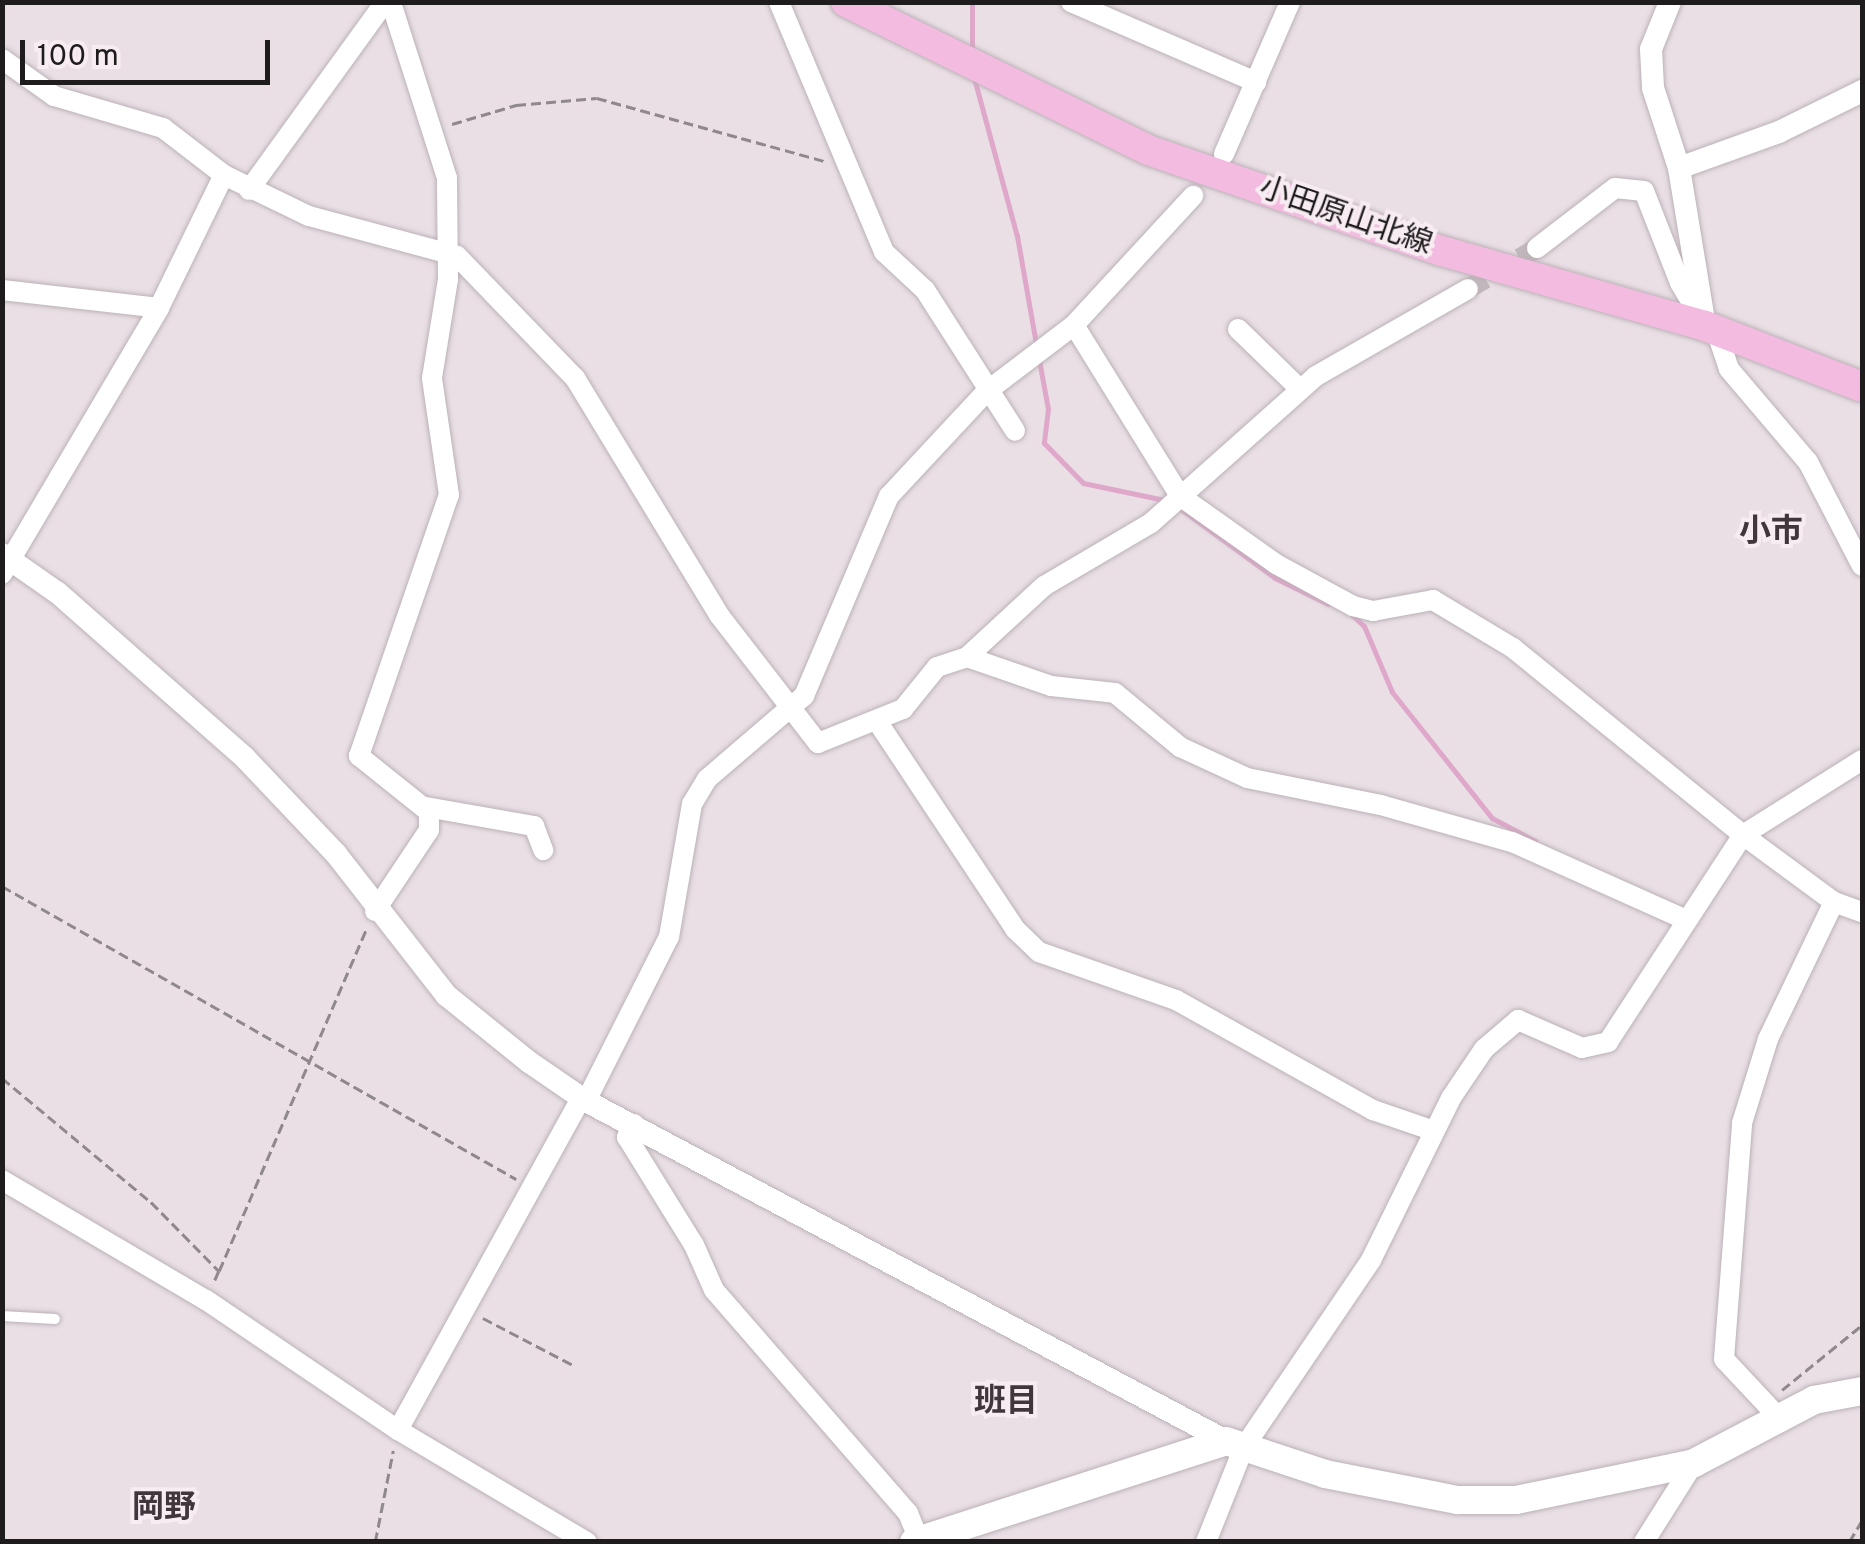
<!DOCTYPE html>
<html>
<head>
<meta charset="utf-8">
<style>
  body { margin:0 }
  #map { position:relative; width:1865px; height:1544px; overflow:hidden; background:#e9dfe5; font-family:Overpass,"Noto Sans JP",sans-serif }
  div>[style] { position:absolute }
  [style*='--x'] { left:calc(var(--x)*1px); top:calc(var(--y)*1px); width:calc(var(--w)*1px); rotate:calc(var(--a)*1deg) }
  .stream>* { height:5px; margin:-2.5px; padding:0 2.5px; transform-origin:2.5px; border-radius:2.5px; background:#dfa7ca }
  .minor-tunnel>* { height:20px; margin-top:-10px; transform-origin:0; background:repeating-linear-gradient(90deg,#c1b8bd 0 20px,transparent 0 30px) }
  .path>* { height:2.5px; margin-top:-1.25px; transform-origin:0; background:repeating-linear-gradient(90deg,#8f888c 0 10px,transparent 0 15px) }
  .roads { filter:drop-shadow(0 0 2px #bbb1b7) drop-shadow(0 0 2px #bbb1b7) }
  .service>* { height:10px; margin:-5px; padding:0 5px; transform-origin:5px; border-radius:5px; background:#fff }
  .minor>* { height:20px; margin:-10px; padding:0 10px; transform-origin:10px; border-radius:10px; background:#fff }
  .tertiary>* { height:22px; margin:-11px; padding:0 11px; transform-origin:11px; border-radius:11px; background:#fff }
  .secondary>* { height:28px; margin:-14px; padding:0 14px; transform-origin:14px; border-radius:14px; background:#fff }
  .primary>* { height:30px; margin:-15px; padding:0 15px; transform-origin:15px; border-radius:15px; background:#f2bbdf }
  span { translate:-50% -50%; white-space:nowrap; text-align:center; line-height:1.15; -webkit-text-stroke:8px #f7ecf2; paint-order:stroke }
  .street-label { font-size:30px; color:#1f1c1e }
  .neighbourhood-label { font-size:32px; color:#3f373c; font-weight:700 }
  .frame { position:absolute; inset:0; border:5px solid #1f1c1e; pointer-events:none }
  .scale { position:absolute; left:20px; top:40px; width:250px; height:45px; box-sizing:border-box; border:5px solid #1f1c1e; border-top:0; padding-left:12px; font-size:30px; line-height:35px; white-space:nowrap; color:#1f1c1e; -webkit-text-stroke:8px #f7ecf2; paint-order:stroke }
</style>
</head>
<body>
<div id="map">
  <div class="stream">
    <div style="--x:972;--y:52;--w:50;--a:-90"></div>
    <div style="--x:974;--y:78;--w:164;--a:74.8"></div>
    <div style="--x:1017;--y:236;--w:110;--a:80"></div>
    <div style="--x:1039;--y:360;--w:50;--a:79.6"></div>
    <div style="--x:1048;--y:409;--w:34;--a:97"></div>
    <div style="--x:1044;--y:443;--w:56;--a:45.7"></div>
    <div style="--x:1083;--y:483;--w:88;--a:11.8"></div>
    <div style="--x:1178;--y:507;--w:120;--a:36.2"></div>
    <div style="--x:1275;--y:578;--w:59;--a:26.1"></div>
    <div style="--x:1352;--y:615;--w:16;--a:43"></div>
    <div style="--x:1364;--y:626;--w:72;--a:67"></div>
    <div style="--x:1392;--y:692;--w:161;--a:51.6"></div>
    <div style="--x:1492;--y:818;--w:49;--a:28.1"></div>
  </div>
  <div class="minor-tunnel">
    <div style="--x:1468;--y:289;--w:80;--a:-30.7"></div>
  </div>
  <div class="path">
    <div style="--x:452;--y:124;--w:67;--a:-16.5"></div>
    <div style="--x:516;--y:105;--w:81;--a:-4.9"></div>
    <div style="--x:597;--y:98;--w:239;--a:15.5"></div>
    <div style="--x:2;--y:886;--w:592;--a:29.68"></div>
    <div style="--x:2;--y:1078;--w:194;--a:39.8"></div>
    <div style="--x:151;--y:1202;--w:97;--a:45.4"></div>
    <div style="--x:219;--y:1271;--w:15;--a:113"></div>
    <div style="--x:219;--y:1271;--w:374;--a:-66.7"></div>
    <div style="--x:483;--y:1318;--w:104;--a:27.6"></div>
    <div style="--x:1782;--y:1390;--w:103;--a:-39.1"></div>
    <div style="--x:375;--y:1542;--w:93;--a:-78.8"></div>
    <div style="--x:1849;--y:1542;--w:26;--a:-59"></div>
  </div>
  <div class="roads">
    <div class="service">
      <div style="--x:2;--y:1316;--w:53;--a:3.2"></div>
    </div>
    <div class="minor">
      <div style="--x:779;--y:2;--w:271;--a:67.2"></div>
      <div style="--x:884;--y:252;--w:56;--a:42.8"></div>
      <div style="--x:925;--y:290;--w:167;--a:57.4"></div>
      <div style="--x:1071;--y:2;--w:202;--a:23.4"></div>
      <div style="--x:2;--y:59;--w:64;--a:35.4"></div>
      <div style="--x:54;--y:96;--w:114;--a:16.4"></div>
      <div style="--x:163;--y:128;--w:77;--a:37.6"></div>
      <div style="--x:224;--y:175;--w:94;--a:25.8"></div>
      <div style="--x:309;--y:216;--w:153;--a:15.1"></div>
      <div style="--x:457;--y:256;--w:170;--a:46"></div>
      <div style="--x:575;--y:378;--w:277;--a:58.7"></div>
      <div style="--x:719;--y:615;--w:162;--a:52.3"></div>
      <div style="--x:818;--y:743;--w:92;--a:-21.8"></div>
      <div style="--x:903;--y:709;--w:54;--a:-51"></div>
      <div style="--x:937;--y:667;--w:32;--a:-18"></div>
      <div style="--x:967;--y:657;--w:89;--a:19"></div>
      <div style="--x:1051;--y:686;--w:64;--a:6.2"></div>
      <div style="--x:1115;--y:693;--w:85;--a:39.7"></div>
      <div style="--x:1180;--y:747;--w:74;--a:24.8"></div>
      <div style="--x:1247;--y:778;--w:137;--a:11.4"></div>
      <div style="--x:1381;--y:805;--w:136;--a:15.8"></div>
      <div style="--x:1512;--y:842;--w:191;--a:24.1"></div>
      <div style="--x:1224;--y:154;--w:166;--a:-66.5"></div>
      <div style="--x:249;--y:190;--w:232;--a:-54.1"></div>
      <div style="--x:1537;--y:248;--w:98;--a:-37.6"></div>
      <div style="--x:1615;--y:188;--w:29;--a:6"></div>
      <div style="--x:1644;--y:191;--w:99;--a:68.6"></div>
      <div style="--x:1680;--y:283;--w:43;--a:59.3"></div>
      <div style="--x:2;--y:290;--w:158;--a:6.5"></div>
      <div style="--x:1074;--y:325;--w:201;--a:58.2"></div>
      <div style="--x:1180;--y:496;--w:118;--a:35.3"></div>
      <div style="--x:1276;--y:564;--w:88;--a:28.6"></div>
      <div style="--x:1353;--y:606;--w:21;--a:14"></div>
      <div style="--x:1373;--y:611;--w:61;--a:-10.4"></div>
      <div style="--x:1433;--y:600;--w:93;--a:31"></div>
      <div style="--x:1513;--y:648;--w:296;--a:39.1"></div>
      <div style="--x:1743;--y:835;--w:113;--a:36.4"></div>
      <div style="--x:1834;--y:902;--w:30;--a:20"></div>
      <div style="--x:1238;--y:329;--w:86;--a:44.1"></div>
      <div style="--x:1716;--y:330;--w:41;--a:71.6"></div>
      <div style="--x:1729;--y:369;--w:122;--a:49.7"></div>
      <div style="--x:1808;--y:462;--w:117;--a:62.6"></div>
      <div style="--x:2;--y:574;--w:309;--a:-59.4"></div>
      <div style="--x:159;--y:308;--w:148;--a:-64"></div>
      <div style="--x:967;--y:657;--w:105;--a:-42.7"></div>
      <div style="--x:1044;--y:586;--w:124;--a:-30.5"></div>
      <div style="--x:1151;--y:523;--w:221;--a:-41.7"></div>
      <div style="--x:1316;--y:376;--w:175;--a:-29.8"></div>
      <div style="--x:877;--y:721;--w:250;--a:56.4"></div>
      <div style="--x:1015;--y:929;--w:33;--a:44"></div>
      <div style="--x:1039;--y:952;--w:145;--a:19.3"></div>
      <div style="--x:1176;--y:1000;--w:226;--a:29.2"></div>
      <div style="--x:1373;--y:1110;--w:65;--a:19"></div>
      <div style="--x:426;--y:807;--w:110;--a:10"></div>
      <div style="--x:534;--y:826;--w:26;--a:69"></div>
      <div style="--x:375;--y:911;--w:97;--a:-56.3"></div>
      <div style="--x:429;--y:830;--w:18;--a:-90"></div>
      <div style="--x:429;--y:812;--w:90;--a:-141.3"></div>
      <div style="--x:359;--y:756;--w:276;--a:-71"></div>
      <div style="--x:449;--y:495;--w:118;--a:-98.3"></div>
      <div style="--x:432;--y:378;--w:100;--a:-80.8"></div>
      <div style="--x:448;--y:279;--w:101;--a:-90.6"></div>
      <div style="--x:447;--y:178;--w:185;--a:-107.7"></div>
      <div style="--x:586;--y:1101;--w:184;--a:-63.2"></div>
      <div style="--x:669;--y:937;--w:135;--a:-80.2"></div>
      <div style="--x:692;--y:804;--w:29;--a:-59"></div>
      <div style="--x:707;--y:779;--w:128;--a:-40.6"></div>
      <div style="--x:804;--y:696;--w:217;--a:-67"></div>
      <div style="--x:889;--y:496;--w:142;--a:-47"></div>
      <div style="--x:986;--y:392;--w:111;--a:-37.3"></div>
      <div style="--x:1074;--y:325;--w:176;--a:-47.3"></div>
      <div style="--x:634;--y:1124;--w:15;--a:118"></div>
      <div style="--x:627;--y:1137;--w:127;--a:58.2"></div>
      <div style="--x:694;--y:1245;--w:49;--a:66"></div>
      <div style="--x:714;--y:1290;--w:296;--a:49"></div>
      <div style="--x:908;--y:1513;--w:31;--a:68"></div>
      <div style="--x:2;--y:1180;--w:237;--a:30.5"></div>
      <div style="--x:206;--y:1300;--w:232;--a:34.1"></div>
      <div style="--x:398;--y:1430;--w:220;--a:30.7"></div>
      <div style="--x:1781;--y:1420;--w:83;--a:-133.1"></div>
      <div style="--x:1724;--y:1359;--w:237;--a:-85.6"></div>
      <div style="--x:1742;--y:1123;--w:88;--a:-72.8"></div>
      <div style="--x:1768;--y:1039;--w:152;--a:-64.3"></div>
      <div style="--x:398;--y:1430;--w:379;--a:-61.1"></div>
      <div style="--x:1206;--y:1542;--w:102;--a:-68.2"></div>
      <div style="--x:1244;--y:1447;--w:226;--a:-55.8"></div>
      <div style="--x:1371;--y:1260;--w:181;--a:-63.7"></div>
      <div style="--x:1451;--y:1098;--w:59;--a:-56"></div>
      <div style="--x:1484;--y:1049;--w:45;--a:-40.5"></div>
      <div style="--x:1518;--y:1020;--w:70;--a:23.6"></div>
      <div style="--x:1582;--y:1048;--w:27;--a:-13"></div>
      <div style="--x:1608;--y:1042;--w:247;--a:-56.9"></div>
      <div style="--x:1743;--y:835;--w:141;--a:-32.2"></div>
      <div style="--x:1644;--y:1542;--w:93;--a:-57.7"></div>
    </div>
    <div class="tertiary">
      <div style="--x:1670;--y:2;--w:51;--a:112"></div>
      <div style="--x:1651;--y:49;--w:39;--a:87"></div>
      <div style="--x:1653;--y:88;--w:84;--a:72"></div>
      <div style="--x:1679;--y:168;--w:160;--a:80.7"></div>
      <div style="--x:1679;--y:168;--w:106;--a:-19.8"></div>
      <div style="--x:1779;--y:132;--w:93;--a:-26.3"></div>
      <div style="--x:2;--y:554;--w:68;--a:34.9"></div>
      <div style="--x:58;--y:593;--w:248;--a:41.4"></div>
      <div style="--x:244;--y:757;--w:134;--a:46.5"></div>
      <div style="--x:336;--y:854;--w:179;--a:52"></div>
      <div style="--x:446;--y:995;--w:107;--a:38.9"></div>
      <div style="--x:529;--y:1062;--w:69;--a:34.4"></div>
      <div style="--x:586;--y:1101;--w:725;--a:27.98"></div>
    </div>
    <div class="secondary">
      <div style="--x:914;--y:1542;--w:328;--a:-17.9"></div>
      <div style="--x:1226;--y:1441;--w:104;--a:18.4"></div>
      <div style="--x:1325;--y:1474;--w:136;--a:11.1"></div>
      <div style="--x:1458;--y:1500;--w:58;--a:0"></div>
      <div style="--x:1516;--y:1500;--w:182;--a:-11.7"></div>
      <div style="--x:1694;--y:1463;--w:136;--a:-27.7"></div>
      <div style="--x:1814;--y:1400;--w:49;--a:-10.6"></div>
    </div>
    <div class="primary">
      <div style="--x:846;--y:2;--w:336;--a:26.1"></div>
      <div style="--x:1148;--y:150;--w:311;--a:19"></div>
      <div style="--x:1442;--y:251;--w:273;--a:15.9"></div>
      <div style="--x:1705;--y:326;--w:168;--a:21.2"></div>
    </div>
  </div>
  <div class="street-label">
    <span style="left:1345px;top:218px;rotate:19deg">小田原山北線</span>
  </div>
  <div class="neighbourhood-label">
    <span style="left:1771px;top:533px">小市</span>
    <span style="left:1006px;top:1403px">班目</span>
    <span style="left:164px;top:1509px">岡野</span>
  </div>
  <div class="frame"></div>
  <div class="scale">100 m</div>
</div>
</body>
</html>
